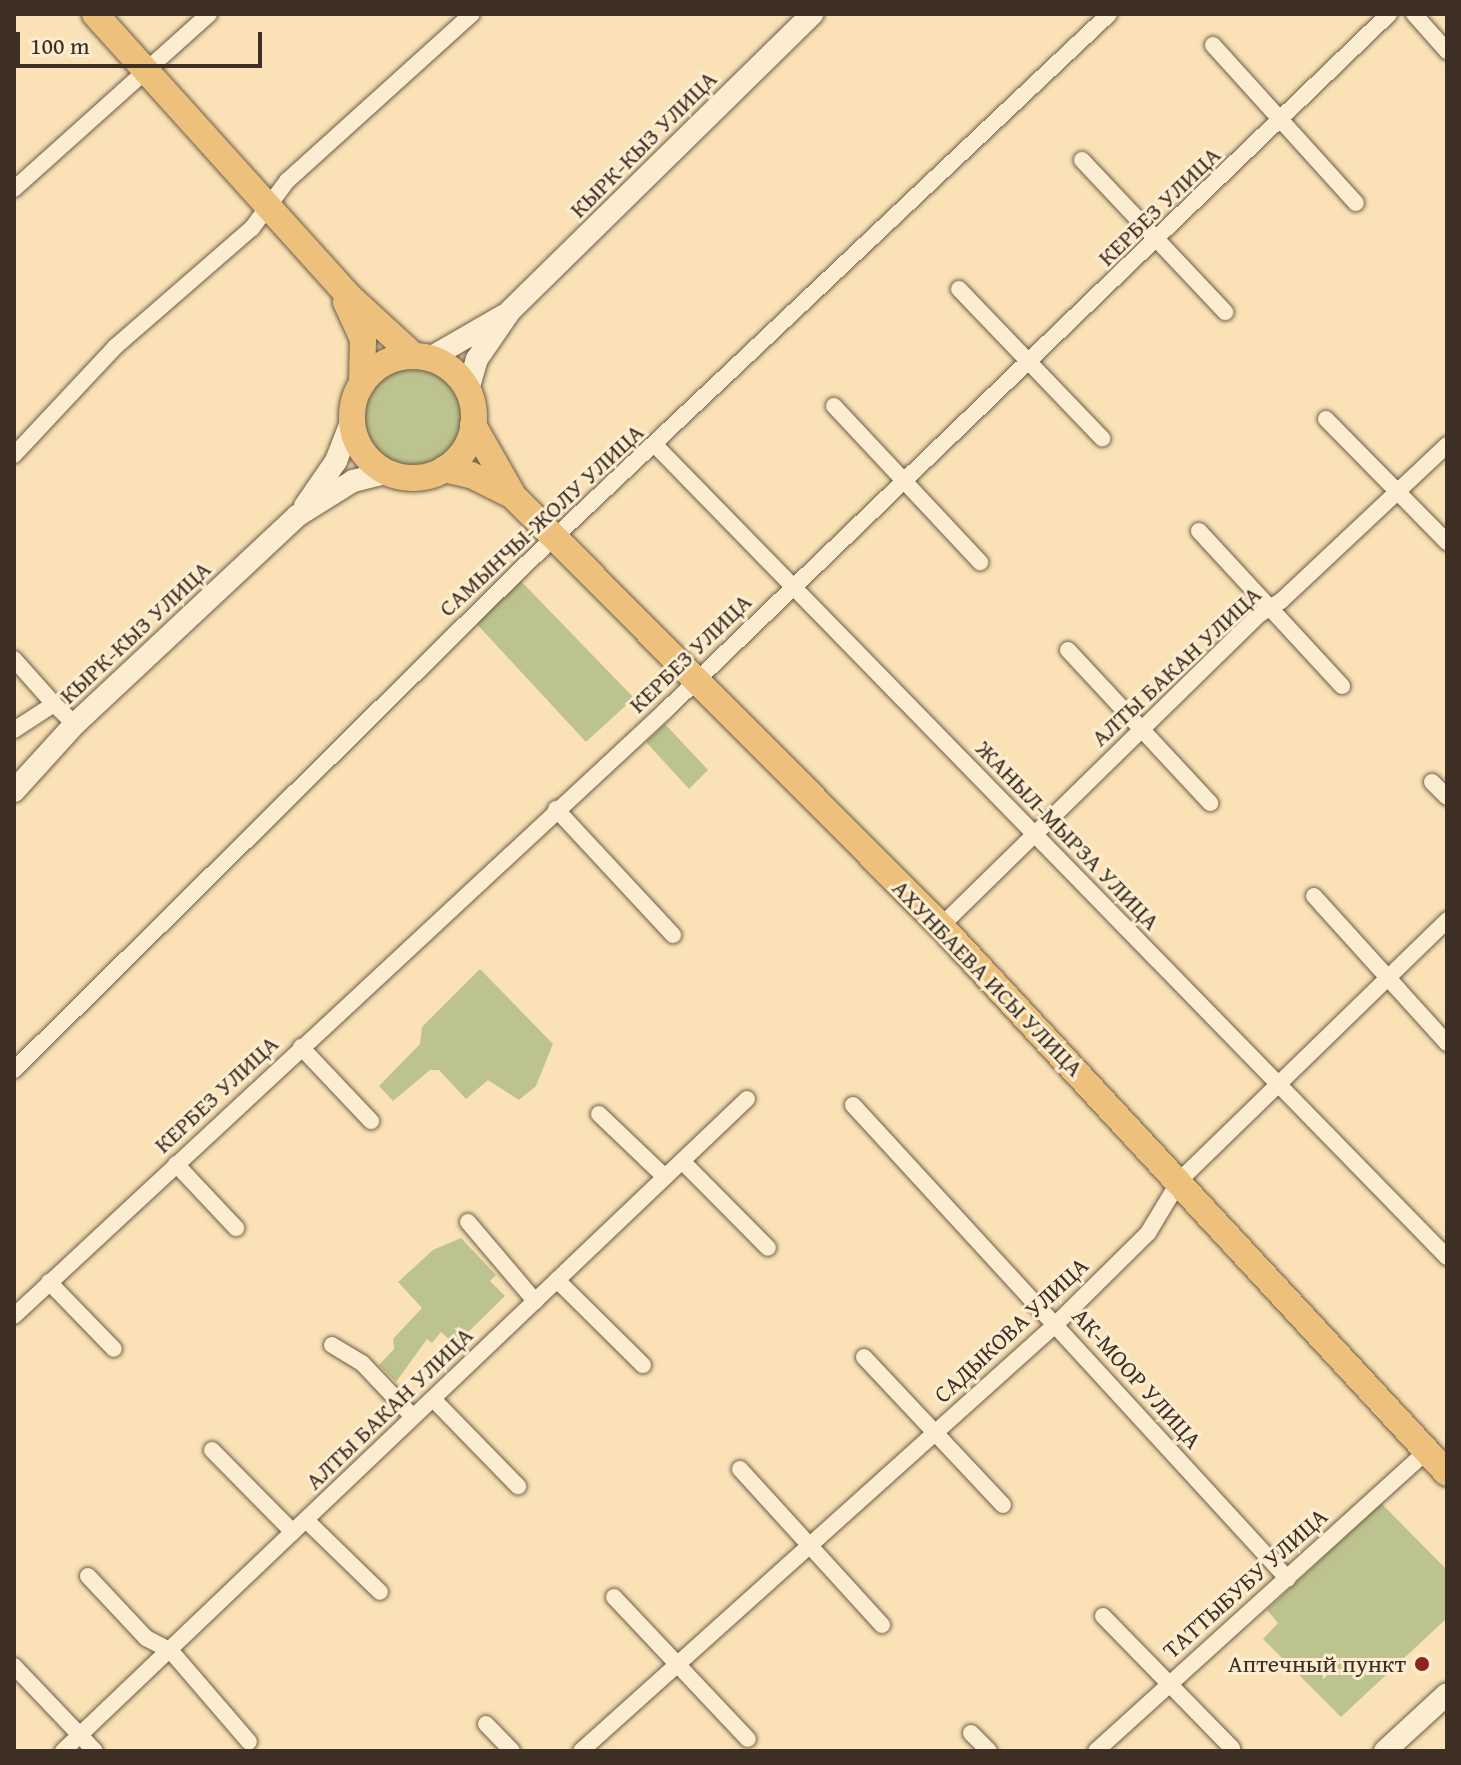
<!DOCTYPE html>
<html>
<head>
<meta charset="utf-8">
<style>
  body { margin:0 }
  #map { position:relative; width:1461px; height:1765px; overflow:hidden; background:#fae2b6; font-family:"Gentium Book Plus",serif }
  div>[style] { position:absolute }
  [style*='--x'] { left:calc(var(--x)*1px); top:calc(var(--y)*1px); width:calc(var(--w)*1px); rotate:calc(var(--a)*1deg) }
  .green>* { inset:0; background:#bdc38e }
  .round { border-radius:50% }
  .roads { filter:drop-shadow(0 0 2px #6c5c48) drop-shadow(0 0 2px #6c5c48) }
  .minor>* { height:16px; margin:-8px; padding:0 8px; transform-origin:8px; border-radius:8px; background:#fcecd0 }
  .tertiary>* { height:22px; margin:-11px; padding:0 11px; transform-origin:11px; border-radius:11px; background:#fcecd0 }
  .primary>* { height:26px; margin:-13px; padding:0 13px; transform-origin:13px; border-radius:13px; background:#edc17b }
  .primary>.ring { margin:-13px; padding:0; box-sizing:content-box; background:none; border:26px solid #edc17b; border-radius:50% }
  .dots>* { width:22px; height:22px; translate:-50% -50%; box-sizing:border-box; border:4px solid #fcecd0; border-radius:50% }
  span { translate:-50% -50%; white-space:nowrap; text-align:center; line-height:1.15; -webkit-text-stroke:6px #fcecd0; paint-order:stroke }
  .street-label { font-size:24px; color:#3d2f24 }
  .poi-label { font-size:24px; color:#3d2f24 }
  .right { translate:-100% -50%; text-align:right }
  .frame { position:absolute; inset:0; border:16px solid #3d2f24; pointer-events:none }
  .scale { position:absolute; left:16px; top:32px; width:246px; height:36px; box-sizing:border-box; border:4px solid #3d2f24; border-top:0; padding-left:10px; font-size:24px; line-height:28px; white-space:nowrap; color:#3d2f24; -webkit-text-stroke:6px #fcecd0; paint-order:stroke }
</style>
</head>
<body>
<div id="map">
  <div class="green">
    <div class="round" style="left:364px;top:368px;width:98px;height:98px"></div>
    <div style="clip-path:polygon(517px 577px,634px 698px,586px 742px,474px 621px)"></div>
    <div style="clip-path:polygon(665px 724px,708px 770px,689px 789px,646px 742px)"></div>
    <div style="clip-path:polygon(480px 969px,553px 1044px,536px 1086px,519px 1100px,488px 1080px,466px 1099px,439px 1070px,430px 1070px,393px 1101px,379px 1086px,420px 1044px,422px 1027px)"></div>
    <div style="clip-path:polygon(461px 1238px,496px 1275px,490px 1281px,505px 1296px,455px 1345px,441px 1332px,432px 1343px,427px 1339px,396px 1382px,379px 1365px,394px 1349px,393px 1339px,422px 1308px,398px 1282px,433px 1250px)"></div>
    <div style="clip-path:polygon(1381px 1503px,1447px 1570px,1447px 1618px,1341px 1717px,1263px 1639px,1278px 1623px,1267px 1610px)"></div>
  </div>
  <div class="roads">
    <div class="minor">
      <div style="--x:1414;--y:14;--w:50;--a:48.3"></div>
      <div style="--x:1213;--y:45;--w:213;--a:47.9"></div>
      <div style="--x:1082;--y:160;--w:209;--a:46.7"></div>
      <div style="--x:14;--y:189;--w:262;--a:-41.9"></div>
      <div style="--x:959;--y:289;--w:207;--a:46.2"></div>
      <div style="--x:834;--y:406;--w:214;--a:46.9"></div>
      <div style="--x:1326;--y:419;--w:173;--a:45.5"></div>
      <div style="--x:656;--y:446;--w:1133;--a:45.72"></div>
      <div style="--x:14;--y:455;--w:148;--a:-46.9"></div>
      <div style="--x:115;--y:347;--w:181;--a:-41"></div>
      <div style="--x:252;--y:228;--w:59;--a:-53.3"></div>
      <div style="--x:287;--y:181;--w:249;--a:-42.1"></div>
      <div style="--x:1199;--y:531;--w:211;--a:47.3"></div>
      <div style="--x:1068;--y:650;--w:209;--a:47.1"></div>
      <div style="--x:14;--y:659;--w:60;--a:48.4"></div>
      <div style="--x:14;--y:730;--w:48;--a:-33"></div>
      <div style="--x:54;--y:704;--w:29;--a:44"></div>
      <div style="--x:1432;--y:782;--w:21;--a:45"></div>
      <div style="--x:556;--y:809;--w:172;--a:47.1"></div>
      <div style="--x:1314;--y:896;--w:198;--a:47.9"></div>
      <div style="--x:941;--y:926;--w:446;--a:-44.4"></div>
      <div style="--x:1260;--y:614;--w:25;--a:-32"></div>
      <div style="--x:1281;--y:601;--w:228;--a:-43.2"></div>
      <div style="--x:301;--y:1047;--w:102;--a:46.6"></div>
      <div style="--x:14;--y:1070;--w:714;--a:-44.66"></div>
      <div style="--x:522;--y:568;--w:807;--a:-43.34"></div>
      <div style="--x:853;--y:1105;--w:643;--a:47.46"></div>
      <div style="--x:599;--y:1114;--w:91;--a:43.7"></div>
      <div style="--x:682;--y:1161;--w:122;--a:45.3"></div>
      <div style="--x:176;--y:1164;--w:88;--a:46.8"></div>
      <div style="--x:468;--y:1222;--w:104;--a:49.7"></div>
      <div style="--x:557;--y:1280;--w:121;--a:44.7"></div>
      <div style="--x:49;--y:1282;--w:93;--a:45.9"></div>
      <div style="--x:14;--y:1316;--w:889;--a:-42.9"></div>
      <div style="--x:665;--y:711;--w:1005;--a:-43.91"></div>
      <div style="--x:332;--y:1345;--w:35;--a:31"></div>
      <div style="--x:362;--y:1363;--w:74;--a:46.6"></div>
      <div style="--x:864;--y:1357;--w:203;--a:46.8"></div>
      <div style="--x:433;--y:1399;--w:122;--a:45.7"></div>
      <div style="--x:212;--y:1450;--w:115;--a:45.4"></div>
      <div style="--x:740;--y:1469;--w:211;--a:47.7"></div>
      <div style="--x:306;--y:1520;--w:103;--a:44.2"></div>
      <div style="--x:88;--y:1576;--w:85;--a:46.9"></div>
      <div style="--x:146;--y:1638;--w:27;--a:27"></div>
      <div style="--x:170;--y:1650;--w:121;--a:49.3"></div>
      <div style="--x:614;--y:1597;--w:195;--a:46.7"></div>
      <div style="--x:1103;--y:1616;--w:185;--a:45.7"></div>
      <div style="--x:14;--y:1666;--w:117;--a:46.4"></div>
      <div style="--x:486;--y:1724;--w:37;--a:46"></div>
      <div style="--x:971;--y:1733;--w:25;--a:45"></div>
      <div style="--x:63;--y:1751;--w:945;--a:-43.63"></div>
      <div style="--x:581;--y:1751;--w:637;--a:-41.95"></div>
      <div style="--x:1055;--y:1325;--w:131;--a:-44.7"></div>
      <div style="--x:1148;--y:1233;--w:62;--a:-58.9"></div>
      <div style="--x:1180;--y:1180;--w:373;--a:-44.2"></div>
      <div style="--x:1096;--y:1751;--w:447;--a:-42.2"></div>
    </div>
    <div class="tertiary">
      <div style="--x:430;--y:358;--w:84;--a:-29.9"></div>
      <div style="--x:468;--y:390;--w:32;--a:-74"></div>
      <div style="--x:477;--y:359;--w:58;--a:-55.5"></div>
      <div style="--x:510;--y:311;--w:424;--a:-44.5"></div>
      <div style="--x:305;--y:506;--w:55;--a:-55.4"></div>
      <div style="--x:336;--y:461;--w:44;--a:-68.7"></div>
      <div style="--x:14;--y:791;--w:91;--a:-47.7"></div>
      <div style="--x:75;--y:724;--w:304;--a:-43.1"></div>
      <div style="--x:297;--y:516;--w:66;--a:-32"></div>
      <div style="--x:353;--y:481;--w:37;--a:-14"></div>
      <div style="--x:1385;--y:1751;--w:84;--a:-42.6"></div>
    </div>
    <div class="primary">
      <div style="--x:95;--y:14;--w:382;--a:48"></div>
      <div style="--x:351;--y:298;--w:86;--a:42.6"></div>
      <div style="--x:346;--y:302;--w:41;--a:65.3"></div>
      <div style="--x:363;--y:339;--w:45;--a:91.3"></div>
      <div class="ring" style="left:352px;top:356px;width:96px;height:96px"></div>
      <div style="--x:473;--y:425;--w:83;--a:60.3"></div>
      <div style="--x:514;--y:497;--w:605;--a:45.13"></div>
      <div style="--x:941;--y:926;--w:745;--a:47.23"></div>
      <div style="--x:444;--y:469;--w:28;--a:13"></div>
      <div style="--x:471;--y:475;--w:45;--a:26.6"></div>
    </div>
  </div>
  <div class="dots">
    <div style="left:1422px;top:1664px;background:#8f2418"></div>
  </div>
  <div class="street-label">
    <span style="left:643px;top:144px;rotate:-45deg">КЫРК-КЫЗ УЛИЦА</span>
    <span style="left:1159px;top:206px;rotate:-44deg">КЕРБЕЗ УЛИЦА</span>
    <span style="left:541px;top:520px;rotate:-43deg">САМЫНЧЫ-ЖОЛУ УЛИЦА</span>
    <span style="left:135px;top:632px;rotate:-43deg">КЫРК-КЫЗ УЛИЦА</span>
    <span style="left:690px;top:653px;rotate:-44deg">КЕРБЕЗ УЛИЦА</span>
    <span style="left:1176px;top:666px;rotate:-43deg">АЛТЫ БАКАН УЛИЦА</span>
    <span style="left:1068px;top:835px;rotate:46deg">ЖАНЫЛ-МЫРЗА УЛИЦА</span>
    <span style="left:988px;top:978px;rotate:46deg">АХУНБАЕВА ИСЫ УЛИЦА</span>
    <span style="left:216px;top:1094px;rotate:-43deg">КЕРБЕЗ УЛИЦА</span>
    <span style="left:1011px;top:1330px;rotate:-43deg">САДЫКОВА УЛИЦА</span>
    <span style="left:1137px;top:1378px;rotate:48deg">АК-МООР УЛИЦА</span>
    <span style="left:389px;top:1408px;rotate:-44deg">АЛТЫ БАКАН УЛИЦА</span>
    <span style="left:1245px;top:1583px;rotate:-42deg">ТАТТЫБУБУ УЛИЦА</span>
  </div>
  <div class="poi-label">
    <span class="right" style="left:1406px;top:1664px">Аптечный пункт</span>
  </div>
  <div class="frame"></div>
  <div class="scale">100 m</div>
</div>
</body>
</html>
